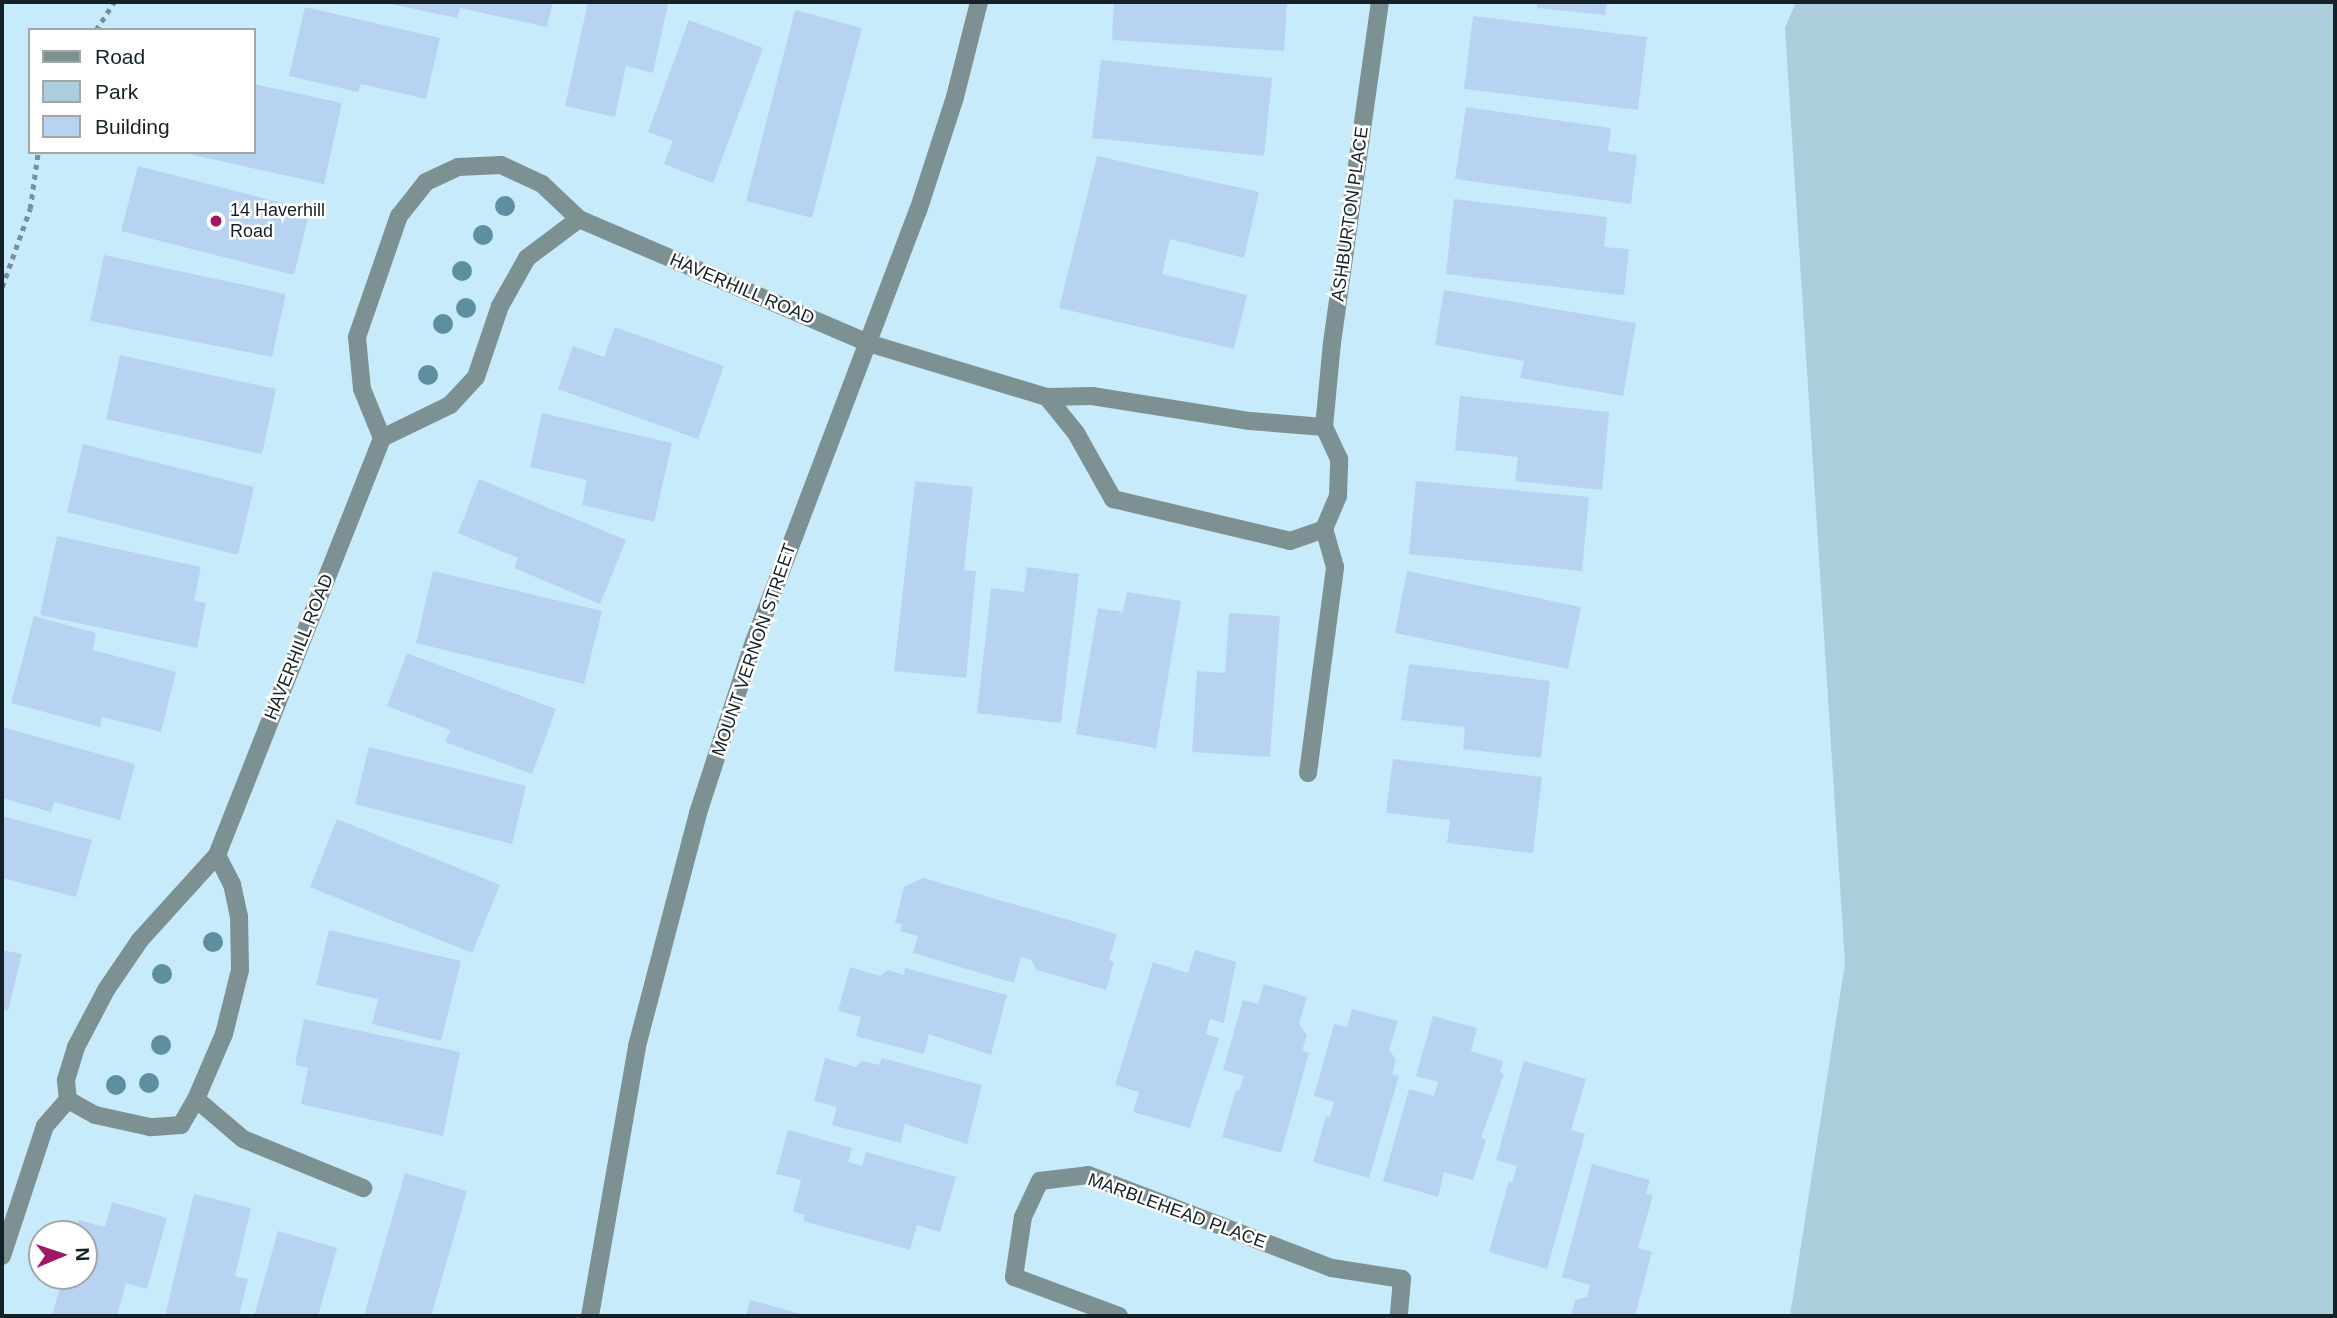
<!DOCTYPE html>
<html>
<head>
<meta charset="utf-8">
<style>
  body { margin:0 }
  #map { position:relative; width:2337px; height:1318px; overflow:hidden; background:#c8ebfb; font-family:Helvetica,sans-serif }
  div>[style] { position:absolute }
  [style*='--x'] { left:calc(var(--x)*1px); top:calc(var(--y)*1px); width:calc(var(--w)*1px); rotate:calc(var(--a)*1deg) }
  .green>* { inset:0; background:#abcddc }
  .building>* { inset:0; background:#b8d3f1 }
  .path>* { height:4.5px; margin-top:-2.25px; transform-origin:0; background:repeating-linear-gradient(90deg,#77919c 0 5px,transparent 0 10px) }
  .service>* { height:18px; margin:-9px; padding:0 9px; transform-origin:9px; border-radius:9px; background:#7d9192 }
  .minor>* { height:18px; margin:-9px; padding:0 9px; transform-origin:9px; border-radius:9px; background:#7d9192 }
  .tertiary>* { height:18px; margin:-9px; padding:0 9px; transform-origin:9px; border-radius:9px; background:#7d9192 }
  .trees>* { width:20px; height:20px; margin:-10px; border-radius:50%; background:#5e8fa0 }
  .dots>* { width:19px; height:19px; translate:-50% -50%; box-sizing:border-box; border:4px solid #fff; border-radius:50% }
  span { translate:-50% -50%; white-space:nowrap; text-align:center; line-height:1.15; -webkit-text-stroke:5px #fff; paint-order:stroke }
  .poi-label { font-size:18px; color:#142227 }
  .left { translate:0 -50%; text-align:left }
  .street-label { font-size:18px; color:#142227 }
  .frame { position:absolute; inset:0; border:4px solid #142227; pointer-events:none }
  .legend { position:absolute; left:28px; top:28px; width:228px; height:126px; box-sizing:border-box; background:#fff; border:2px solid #a1a7a9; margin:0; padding:9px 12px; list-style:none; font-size:21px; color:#142227 }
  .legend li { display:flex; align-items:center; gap:14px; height:35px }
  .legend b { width:35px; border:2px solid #a1a7a9 }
  .north { position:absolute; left:28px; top:1220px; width:70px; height:70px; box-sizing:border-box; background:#fff; border:2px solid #a1a7a9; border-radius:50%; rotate:88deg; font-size:19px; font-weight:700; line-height:28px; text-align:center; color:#142227 }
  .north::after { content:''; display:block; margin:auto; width:24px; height:32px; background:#a01865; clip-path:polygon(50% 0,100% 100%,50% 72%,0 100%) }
</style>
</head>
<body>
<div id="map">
  <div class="green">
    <div style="clip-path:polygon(1796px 2px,2335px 2px,2335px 1316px,1790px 1316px,1845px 963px,1785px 28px)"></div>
  </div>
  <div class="building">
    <div style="clip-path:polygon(553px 2px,547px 27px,460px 8px,457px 18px,386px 3px)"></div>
    <div style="clip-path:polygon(588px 2px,668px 4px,653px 73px,626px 66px,615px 117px,565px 106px)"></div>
    <div style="clip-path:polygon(1114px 2px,1287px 2px,1284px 51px,1112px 40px)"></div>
    <div style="clip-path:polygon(1537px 2px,1607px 2px,1605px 15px,1537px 8px)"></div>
    <div style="clip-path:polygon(305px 7px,440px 38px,426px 99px,361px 84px,358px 92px,289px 76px)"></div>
    <div style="clip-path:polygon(795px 10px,862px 28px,812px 218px,746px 201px)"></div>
    <div style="clip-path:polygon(1473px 16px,1647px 37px,1638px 110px,1464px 89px)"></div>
    <div style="clip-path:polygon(689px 20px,763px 48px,713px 183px,664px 164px,673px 141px,648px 132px)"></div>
    <div style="clip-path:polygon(1101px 60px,1272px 78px,1264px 156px,1092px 138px)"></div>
    <div style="clip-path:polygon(254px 84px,342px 103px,324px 184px,184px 153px,254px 152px)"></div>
    <div style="clip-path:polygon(1466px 107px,1611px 128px,1608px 151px,1637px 155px,1631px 204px,1455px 179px)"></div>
    <div style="clip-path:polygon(1097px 156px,1259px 192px,1244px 258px,1170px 239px,1162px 274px,1247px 295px,1234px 349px,1059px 308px)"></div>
    <div style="clip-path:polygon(138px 166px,310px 210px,294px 275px,121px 231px)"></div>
    <div style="clip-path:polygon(1454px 199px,1607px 217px,1604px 247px,1629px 249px,1624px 295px,1446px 274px)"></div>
    <div style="clip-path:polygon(104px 255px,286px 294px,272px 357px,90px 321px)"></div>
    <div style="clip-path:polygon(1444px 290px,1636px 323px,1623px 396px,1520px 378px,1524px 361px,1435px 345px)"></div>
    <div style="clip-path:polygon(615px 327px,724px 366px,698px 439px,558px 389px,573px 346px,604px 357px)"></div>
    <div style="clip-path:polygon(120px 355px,276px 389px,262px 454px,106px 419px)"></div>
    <div style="clip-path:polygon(1460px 396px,1609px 412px,1602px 490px,1515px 481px,1518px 457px,1455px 450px)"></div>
    <div style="clip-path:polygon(542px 413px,672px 443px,654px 522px,582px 505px,587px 480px,530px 467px)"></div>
    <div style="clip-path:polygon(83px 444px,254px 487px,238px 555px,67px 512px)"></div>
    <div style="clip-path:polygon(479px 479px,626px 540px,600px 604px,514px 568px,518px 558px,458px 533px)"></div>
    <div style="clip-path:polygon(915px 481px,973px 487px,964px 570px,976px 571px,966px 678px,894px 671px)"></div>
    <div style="clip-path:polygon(1416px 481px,1589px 497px,1582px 571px,1409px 554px)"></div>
    <div style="clip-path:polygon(57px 536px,201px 567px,194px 601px,206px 603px,197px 648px,40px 615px)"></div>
    <div style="clip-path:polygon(1027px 567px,1079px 574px,1061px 723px,977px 713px,991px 588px,1024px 592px)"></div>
    <div style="clip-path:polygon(433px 571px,602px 611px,584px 684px,416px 643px)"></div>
    <div style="clip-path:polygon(1407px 571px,1581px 607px,1568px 669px,1395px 633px)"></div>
    <div style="clip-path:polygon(1127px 592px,1181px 601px,1156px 748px,1076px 734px,1098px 608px,1123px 612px)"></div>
    <div style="clip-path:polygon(1229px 613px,1280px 616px,1270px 757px,1192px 752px,1197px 671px,1225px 673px)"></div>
    <div style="clip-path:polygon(34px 616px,96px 633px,93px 650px,176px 672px,161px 732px,102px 717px,100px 727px,11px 703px)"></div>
    <div style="clip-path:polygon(407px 653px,556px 709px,532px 774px,445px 742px,450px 730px,387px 706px)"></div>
    <div style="clip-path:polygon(1409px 664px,1550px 681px,1541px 758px,1463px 749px,1465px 727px,1401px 720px)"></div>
    <div style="clip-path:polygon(2px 727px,135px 764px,120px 820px,54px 802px,51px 812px,2px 798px)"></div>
    <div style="clip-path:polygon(369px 747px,526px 786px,512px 844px,355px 804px)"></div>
    <div style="clip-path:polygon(1393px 759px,1542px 777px,1533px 853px,1447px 843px,1450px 820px,1386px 813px)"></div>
    <div style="clip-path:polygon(2px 816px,92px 840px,76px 897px,2px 878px)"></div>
    <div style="clip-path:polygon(337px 819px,500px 885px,472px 953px,310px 887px)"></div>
    <div style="clip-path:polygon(923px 878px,1117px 934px,1109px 960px,1114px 962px,1106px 990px,1037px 970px,1031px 960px,1021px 957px,1014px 983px,913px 953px,918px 936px,900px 931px,902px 924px,895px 923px,904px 887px)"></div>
    <div style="clip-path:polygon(329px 930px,461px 961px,441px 1041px,372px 1024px,378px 999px,316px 985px)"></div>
    <div style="clip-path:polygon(2px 950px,22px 954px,8px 1011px,2px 1009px)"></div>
    <div style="clip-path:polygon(1195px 950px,1236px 962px,1224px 1023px,1210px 1019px,1206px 1034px,1219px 1038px,1190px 1128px,1133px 1112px,1139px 1092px,1115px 1085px,1153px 962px,1188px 973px)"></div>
    <div style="clip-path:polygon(850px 967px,880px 976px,888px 970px,904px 975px,905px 968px,1007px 995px,991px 1055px,929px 1034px,924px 1054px,856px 1036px,861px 1017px,838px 1011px)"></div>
    <div style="clip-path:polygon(1264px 984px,1307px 997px,1299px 1024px,1307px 1035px,1302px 1051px,1309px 1053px,1281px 1153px,1222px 1137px,1236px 1090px,1239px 1091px,1244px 1076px,1223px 1070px,1243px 1000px,1258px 1004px)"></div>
    <div style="clip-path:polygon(1352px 1009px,1398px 1021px,1389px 1049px,1396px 1060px,1392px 1074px,1399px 1076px,1369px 1178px,1313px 1162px,1326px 1116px,1330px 1117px,1334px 1102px,1314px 1096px,1334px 1024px,1347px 1027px)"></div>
    <div style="clip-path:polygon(1433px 1016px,1477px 1028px,1471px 1051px,1503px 1061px,1500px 1072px,1504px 1074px,1481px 1138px,1486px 1140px,1473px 1180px,1444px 1172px,1438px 1197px,1383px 1181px,1409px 1089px,1434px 1096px,1438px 1082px,1416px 1076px)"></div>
    <div style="clip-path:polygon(304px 1019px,460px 1052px,443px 1136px,301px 1104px,308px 1068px,295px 1065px)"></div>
    <div style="clip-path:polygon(825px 1058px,855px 1067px,862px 1061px,879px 1065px,882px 1058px,982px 1085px,967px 1144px,905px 1124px,901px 1143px,832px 1125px,837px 1107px,814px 1101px)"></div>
    <div style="clip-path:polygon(1524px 1061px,1586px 1079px,1571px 1130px,1585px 1134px,1547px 1269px,1489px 1252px,1509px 1181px,1512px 1183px,1517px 1166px,1496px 1160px)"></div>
    <div style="clip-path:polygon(788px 1130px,852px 1148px,848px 1162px,862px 1166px,866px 1152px,956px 1177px,940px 1232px,917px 1225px,910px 1250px,803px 1221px,805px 1215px,793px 1212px,801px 1180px,776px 1174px)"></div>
    <div style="clip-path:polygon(1592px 1164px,1650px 1180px,1646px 1194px,1653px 1195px,1638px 1248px,1652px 1252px,1635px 1316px,1571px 1316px,1575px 1300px,1587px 1297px,1590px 1285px,1562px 1277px)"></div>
    <div style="clip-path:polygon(405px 1173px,467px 1191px,431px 1316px,364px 1316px)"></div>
    <div style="clip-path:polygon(194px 1194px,251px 1208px,235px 1276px,248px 1279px,239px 1316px,165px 1316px)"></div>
    <div style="clip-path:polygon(112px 1202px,167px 1218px,147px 1289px,126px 1283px,117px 1316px,52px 1316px,63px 1276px,84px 1276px,84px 1234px,75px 1234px,79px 1220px,105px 1227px)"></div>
    <div style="clip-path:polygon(278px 1231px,337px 1248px,318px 1316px,254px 1316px)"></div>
    <div style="clip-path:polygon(750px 1300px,805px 1315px,805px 1316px,746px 1316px)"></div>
  </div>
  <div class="path">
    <div style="--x:96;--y:30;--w:33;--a:-57"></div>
    <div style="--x:2;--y:287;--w:83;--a:-70.3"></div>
    <div style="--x:30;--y:209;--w:58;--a:-82"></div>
  </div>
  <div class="service">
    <div style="--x:1308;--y:773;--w:208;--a:-82.5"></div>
    <div style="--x:1335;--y:567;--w:40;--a:-106"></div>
  </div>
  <div class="minor">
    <div style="--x:1047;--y:397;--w:46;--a:51.1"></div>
    <div style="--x:1076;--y:433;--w:76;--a:60.7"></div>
    <div style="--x:1113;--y:499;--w:182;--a:13.3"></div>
    <div style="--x:1290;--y:541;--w:36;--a:-19"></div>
    <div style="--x:1324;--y:529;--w:36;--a:-67"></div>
    <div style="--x:1338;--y:496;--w:37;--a:-88"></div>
    <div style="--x:1339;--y:459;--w:35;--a:-115"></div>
    <div style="--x:1324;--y:427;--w:84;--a:-84.6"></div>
    <div style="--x:1332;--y:343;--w:344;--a:-82"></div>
    <div style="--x:382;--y:438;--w:53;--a:-112.2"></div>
    <div style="--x:362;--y:389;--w:52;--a:-95.5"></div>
    <div style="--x:357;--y:337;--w:128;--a:-70.9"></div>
    <div style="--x:399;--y:216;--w:43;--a:-51.5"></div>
    <div style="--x:426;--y:182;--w:35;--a:-25"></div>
    <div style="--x:458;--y:167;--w:43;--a:-2.7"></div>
    <div style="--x:501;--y:165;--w:45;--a:24.9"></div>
    <div style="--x:542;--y:184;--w:51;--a:43.4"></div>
    <div style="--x:217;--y:855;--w:33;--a:63"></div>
    <div style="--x:232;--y:884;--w:33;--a:78"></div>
    <div style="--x:239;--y:916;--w:54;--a:88.9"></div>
    <div style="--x:240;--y:970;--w:66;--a:104"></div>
    <div style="--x:224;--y:1034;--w:71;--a:113.3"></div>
    <div style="--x:196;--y:1099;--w:30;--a:120"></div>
    <div style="--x:181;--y:1125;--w:31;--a:176"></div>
    <div style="--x:150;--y:1127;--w:56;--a:-167.7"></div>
    <div style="--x:95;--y:1115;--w:31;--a:-151"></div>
    <div style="--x:68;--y:1100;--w:20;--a:-96"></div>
    <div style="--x:66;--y:1080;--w:34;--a:-73"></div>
    <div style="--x:76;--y:1047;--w:64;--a:-62.2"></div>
    <div style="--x:106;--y:990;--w:60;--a:-55.8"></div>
    <div style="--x:140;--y:940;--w:115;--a:-47.8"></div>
    <div style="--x:217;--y:855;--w:448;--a:-68.4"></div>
    <div style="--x:382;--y:438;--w:76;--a:-25.9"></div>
    <div style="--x:450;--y:405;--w:38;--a:-47"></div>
    <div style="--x:476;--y:377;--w:75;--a:-71.3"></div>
    <div style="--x:500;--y:306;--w:55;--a:-60.6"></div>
    <div style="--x:527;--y:258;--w:65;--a:-36.9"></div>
    <div style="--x:579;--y:219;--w:314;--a:23.2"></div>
    <div style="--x:868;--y:343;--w:187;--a:16.8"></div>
    <div style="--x:1047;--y:397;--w:45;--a:-1.3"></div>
    <div style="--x:1092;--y:396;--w:160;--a:9"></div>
    <div style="--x:1250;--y:421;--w:74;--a:4.6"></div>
    <div style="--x:196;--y:1099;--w:62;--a:40.4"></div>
    <div style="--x:243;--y:1139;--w:130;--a:22.2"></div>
    <div style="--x:2;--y:1256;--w:137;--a:-71.7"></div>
    <div style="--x:45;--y:1126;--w:35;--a:-49"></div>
    <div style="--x:1119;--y:1316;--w:112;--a:-159.6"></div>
    <div style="--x:1014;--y:1277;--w:61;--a:-81.5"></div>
    <div style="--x:1023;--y:1217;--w:40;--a:-65"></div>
    <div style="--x:1040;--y:1181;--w:48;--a:-7.1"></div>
    <div style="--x:1088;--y:1175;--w:261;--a:20.9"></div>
    <div style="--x:1332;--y:1268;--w:71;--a:8.9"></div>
    <div style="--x:1402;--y:1279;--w:37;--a:95"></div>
  </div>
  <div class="tertiary">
    <div style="--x:590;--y:1316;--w:274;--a:-80.1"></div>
    <div style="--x:637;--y:1046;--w:241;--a:-75.3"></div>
    <div style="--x:698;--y:813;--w:180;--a:-71.9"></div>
    <div style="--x:754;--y:642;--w:461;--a:-69.2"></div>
    <div style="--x:918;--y:211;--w:120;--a:-72"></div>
    <div style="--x:955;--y:97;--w:98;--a:-75.8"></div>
  </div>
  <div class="trees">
    <div style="left:505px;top:206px"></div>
    <div style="left:483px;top:235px"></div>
    <div style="left:462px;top:271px"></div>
    <div style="left:466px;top:308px"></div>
    <div style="left:443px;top:324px"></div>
    <div style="left:428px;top:375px"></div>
    <div style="left:213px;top:942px"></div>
    <div style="left:162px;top:974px"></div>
    <div style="left:161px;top:1045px"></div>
    <div style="left:149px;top:1083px"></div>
    <div style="left:116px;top:1085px"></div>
  </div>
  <div class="dots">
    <div style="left:216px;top:221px;background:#a01865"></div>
  </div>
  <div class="poi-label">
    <span class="left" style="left:230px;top:221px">14 Haverhill<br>Road</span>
  </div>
  <div class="street-label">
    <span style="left:1350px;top:214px;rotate:-82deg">ASHBURTON PLACE</span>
    <span style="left:742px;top:289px;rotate:23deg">HAVERHILL ROAD</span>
    <span style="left:299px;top:647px;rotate:-68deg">HAVERHILL ROAD</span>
    <span style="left:754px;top:650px;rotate:-71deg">MOUNT VERNON STREET</span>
    <span style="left:1177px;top:1211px;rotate:20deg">MARBLEHEAD PLACE</span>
  </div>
  <div class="frame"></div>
  <ul class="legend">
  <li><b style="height:9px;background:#7d9192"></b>Road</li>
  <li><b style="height:19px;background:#abcddc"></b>Park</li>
  <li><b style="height:19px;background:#b8d3f1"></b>Building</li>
  </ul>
  <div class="north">N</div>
</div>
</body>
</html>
